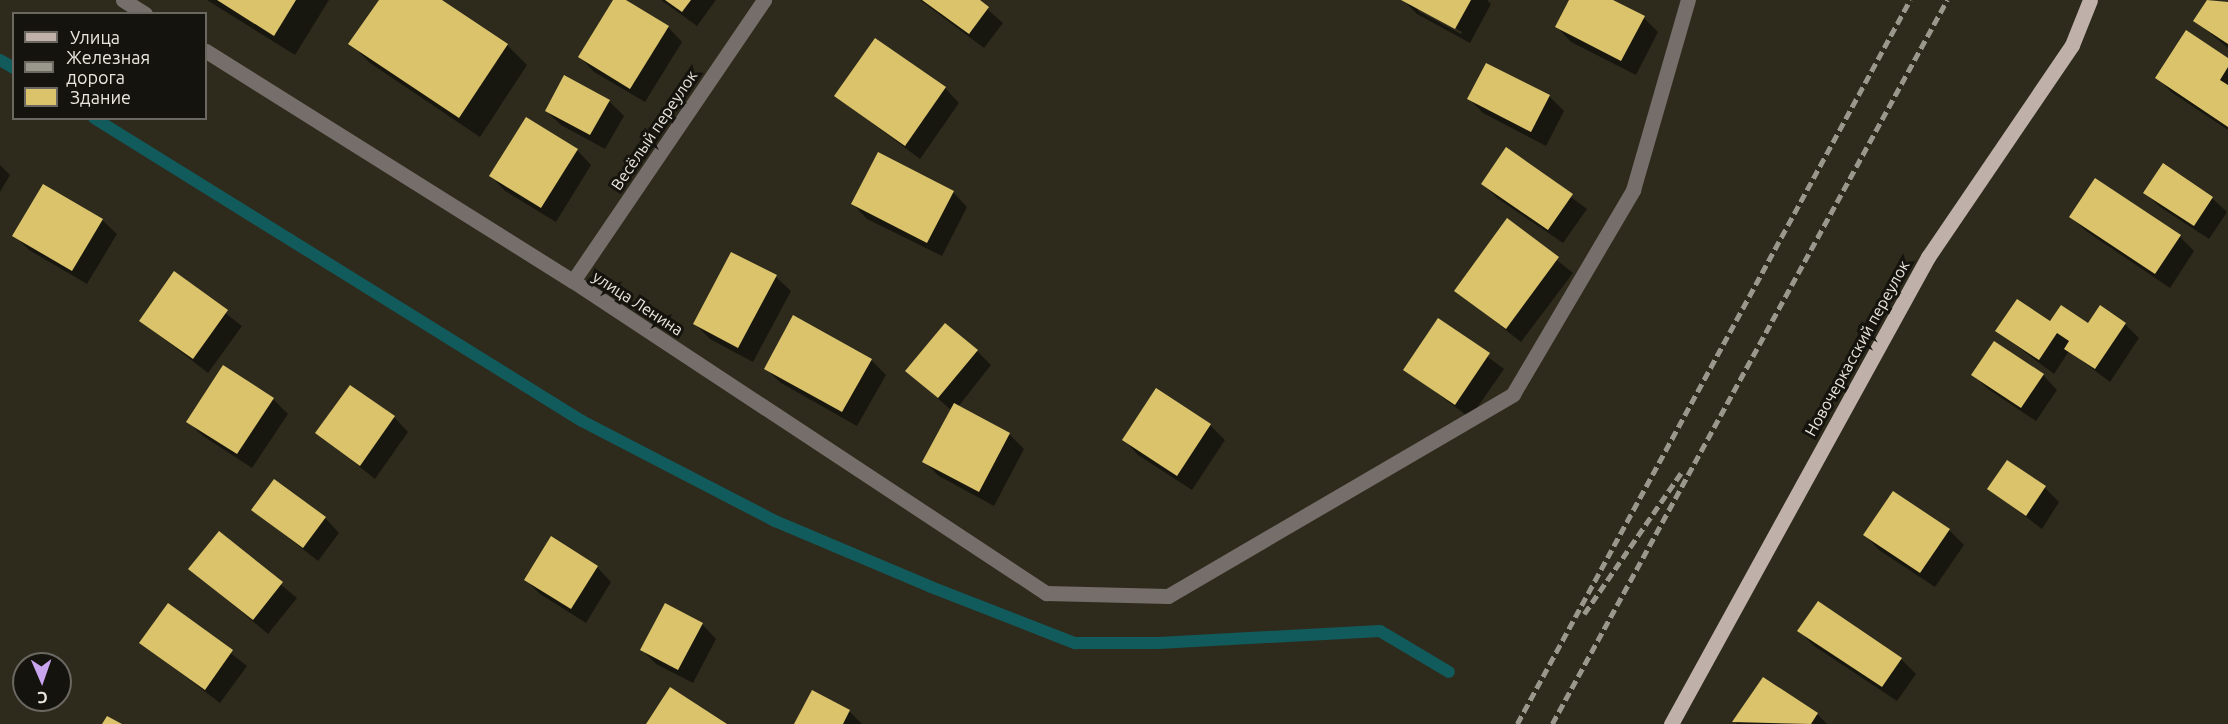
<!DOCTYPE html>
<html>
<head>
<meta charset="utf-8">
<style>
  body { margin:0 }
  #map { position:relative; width:2228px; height:724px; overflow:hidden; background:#2e2b1d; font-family:Ubuntu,sans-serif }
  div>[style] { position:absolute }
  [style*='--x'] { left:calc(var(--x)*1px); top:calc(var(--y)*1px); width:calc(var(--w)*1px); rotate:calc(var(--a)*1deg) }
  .shadow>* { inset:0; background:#0007 }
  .stream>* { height:12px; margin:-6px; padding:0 6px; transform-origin:6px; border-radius:6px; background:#125b5d }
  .building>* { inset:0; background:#dac36b }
  .minor>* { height:15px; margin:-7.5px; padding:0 7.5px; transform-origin:7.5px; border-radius:7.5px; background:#756e6a }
  .major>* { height:15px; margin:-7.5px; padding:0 7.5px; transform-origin:7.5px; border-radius:7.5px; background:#bfb1a9 }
  .rail>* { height:4.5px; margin-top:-2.25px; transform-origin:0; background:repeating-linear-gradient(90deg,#9a988d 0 9px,transparent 0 13.5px) }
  span { translate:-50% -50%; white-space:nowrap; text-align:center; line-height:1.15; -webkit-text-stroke:6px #15130d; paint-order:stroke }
  .street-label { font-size:16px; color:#e9e7de }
  .legend { position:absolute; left:12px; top:12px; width:195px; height:108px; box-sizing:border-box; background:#15130d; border:2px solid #6a6861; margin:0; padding:8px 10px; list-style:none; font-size:18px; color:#e9e7de }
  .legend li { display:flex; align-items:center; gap:12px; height:30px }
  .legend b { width:30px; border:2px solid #6a6861 }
  .north { position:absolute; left:12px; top:652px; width:60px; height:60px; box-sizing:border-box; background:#15130d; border:2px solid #6a6861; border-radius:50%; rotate:178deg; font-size:16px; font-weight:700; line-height:24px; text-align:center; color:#e9e7de }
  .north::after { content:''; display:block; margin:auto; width:21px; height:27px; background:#c9a5ee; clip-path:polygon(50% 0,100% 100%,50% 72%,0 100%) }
</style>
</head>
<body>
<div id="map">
  <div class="shadow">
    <div style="clip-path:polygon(207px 0,329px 0,295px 55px)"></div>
    <div style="clip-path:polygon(380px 0,440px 0,507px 45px,527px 65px,480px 137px,370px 63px,350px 43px)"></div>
    <div style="clip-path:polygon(615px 0,623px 0,668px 27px,682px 42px,645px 102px,594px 72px,580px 57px)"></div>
    <div style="clip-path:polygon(661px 0,716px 0,697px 26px)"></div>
    <div style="clip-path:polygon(920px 0,977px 0,1003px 23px,984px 48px)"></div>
    <div style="clip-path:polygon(evenodd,1403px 0,1487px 0,1491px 4px,1470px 43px,1417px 14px,1403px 0,1418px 7px,1462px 32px,1461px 34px,1418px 11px,1418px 7px)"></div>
    <div style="clip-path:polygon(1571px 0,1609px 0,1644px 18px,1658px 32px,1636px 75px,1571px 42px,1557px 27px)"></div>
    <div style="clip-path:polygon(2209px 0,2228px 3px,2228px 48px,2195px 21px)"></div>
    <div style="clip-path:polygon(2228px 60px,2228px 130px,2171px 92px,2157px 77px)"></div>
    <div style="clip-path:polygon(1486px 65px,1549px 96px,1564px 111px,1546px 146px,1483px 113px,1469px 99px)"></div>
    <div style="clip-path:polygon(945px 88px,959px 103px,920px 159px,836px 96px)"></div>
    <div style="clip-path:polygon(609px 101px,624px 116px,605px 149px,561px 125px,546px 111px)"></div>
    <div style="clip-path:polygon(1506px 149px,1587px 209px,1563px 243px,1497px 198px,1483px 184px)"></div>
    <div style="clip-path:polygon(577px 150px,591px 165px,556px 222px,505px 191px,491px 176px)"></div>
    <div style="clip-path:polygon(0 165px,10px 175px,0 192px)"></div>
    <div style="clip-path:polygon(953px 192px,967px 207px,942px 256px,867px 219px,853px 204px)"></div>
    <div style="clip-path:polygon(2145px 193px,2212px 198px,2227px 212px,2209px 239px,2160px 207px)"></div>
    <div style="clip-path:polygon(2071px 217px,2180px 237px,2194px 251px,2170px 288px,2086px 231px)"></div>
    <div style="clip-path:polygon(102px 220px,117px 234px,87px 284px,29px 250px,14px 235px)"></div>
    <div style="clip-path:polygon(1508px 221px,1573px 273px,1521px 342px,1456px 291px)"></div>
    <div style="clip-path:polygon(174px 273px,242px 326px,208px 373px,141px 321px)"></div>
    <div style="clip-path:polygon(776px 277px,791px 291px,753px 362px,710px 339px,695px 324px)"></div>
    <div style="clip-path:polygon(1438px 320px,1504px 369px,1470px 418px,1405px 369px)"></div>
    <div style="clip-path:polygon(2050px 323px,2125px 324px,2139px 338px,2110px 382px,2069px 351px,2054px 374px,1997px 331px)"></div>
    <div style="clip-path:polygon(977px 351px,991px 365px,958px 407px,1009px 434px,1024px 449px,994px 506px,939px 476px,924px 462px,951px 410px,907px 371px)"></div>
    <div style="clip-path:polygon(871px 360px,886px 375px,857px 426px,781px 383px,766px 369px)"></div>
    <div style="clip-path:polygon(1973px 375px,2043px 375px,2057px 390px,2036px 421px,1988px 389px)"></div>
    <div style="clip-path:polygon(273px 399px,288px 414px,252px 468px,203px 436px,188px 422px)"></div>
    <div style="clip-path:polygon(394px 417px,408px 432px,375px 479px,317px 433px)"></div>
    <div style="clip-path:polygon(1210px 425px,1225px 440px,1192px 490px,1138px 455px,1124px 440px)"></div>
    <div style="clip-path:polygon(2045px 488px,2059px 502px,2042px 529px,1989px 489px)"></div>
    <div style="clip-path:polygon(253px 510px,325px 518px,339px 533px,318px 561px)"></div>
    <div style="clip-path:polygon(1949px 530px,1964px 545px,1935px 587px,1879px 550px,1865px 535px)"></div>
    <div style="clip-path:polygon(219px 533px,297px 598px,268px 634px,190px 569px)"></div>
    <div style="clip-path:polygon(597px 567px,611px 582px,586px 623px,540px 594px,526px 580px)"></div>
    <div style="clip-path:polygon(169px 605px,247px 666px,220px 703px,141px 643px)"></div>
    <div style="clip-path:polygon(702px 624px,716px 639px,693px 683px,656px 664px,642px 650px)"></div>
    <div style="clip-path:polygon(1799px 631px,1901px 659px,1916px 674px,1897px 701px,1814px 646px)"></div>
    <div style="clip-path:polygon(1763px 679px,1817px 714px,1827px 724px,1736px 724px)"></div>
    <div style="clip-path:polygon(849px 711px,862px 724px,796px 724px)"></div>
  </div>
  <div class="stream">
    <div style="--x:0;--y:60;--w:16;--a:30"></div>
    <div style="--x:94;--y:118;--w:574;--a:31.84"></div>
    <div style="--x:582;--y:421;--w:217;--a:27.4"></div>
    <div style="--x:775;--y:521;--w:169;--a:22.9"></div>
    <div style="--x:931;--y:587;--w:155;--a:21.3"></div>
    <div style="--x:1075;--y:643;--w:83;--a:0"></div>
    <div style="--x:1158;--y:643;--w:222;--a:-3.1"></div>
    <div style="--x:1380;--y:631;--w:80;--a:30.7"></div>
  </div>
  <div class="building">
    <div style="clip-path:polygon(217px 0,296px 0,274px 36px)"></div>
    <div style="clip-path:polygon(379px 0,442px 0,508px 44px,459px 118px,348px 44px)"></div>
    <div style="clip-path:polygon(613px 0,626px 0,669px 26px,630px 89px,578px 57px)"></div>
    <div style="clip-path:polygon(665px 0,691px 0,682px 12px)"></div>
    <div style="clip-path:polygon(922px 0,980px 0,989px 7px,969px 34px)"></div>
    <div style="clip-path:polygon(1401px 0,1471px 0,1455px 29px)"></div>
    <div style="clip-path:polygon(1569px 0,1613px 0,1645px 16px,1621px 61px,1555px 27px)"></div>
    <div style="clip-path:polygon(2207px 0,2228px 2px,2228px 44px,2193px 21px)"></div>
    <div style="clip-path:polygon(2186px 30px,2228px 58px,2228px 67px,2220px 80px,2228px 85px,2228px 127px,2155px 78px)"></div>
    <div style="clip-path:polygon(875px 38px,946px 87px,905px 146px,834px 96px)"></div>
    <div style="clip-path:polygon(1486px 63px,1550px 95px,1531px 132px,1467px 99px)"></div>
    <div style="clip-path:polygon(564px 75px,610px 100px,590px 135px,545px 111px)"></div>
    <div style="clip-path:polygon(526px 117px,578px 149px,541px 208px,489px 176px)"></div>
    <div style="clip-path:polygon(1506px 147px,1573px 194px,1548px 230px,1481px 184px)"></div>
    <div style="clip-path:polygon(878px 152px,954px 191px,927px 243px,851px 204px)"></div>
    <div style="clip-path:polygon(2163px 163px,2213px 197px,2194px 226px,2143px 193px)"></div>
    <div style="clip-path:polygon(2095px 178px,2181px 235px,2155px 274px,2069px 217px)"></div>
    <div style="clip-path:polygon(43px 184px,103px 219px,72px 271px,12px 236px)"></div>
    <div style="clip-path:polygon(1507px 218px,1559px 257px,1506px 329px,1454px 291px)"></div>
    <div style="clip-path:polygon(731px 252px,777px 275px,738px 348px,693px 324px)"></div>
    <div style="clip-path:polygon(174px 271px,228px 310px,193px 359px,139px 321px)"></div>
    <div style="clip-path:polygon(2017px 299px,2050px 321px,2061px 305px,2088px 323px,2100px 305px,2126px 323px,2095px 369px,2064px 349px,2069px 341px,2057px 333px,2039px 360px,1995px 331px)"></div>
    <div style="clip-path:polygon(793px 315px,872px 359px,842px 412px,764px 369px)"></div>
    <div style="clip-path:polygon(1438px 318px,1490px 353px,1455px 405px,1403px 370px)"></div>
    <div style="clip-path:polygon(945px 323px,978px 350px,938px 398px,905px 371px)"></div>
    <div style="clip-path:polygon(1994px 341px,2044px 374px,2021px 408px,1971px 375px)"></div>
    <div style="clip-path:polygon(223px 365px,274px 398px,237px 454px,186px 422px)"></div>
    <div style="clip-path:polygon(350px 385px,395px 416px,360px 466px,315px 433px)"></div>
    <div style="clip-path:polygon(1156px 388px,1211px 424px,1177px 476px,1122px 440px)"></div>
    <div style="clip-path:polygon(954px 403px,1010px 433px,979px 492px,922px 462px)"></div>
    <div style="clip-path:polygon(2007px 460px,2046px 486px,2026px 516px,1987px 489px)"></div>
    <div style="clip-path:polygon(274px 479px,326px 517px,303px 548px,251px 510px)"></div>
    <div style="clip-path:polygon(1893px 491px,1950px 529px,1920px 573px,1863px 535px)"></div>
    <div style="clip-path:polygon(219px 531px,283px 582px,253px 620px,188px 569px)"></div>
    <div style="clip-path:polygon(551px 536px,598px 566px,571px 609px,524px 580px)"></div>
    <div style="clip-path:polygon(1818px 601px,1902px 658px,1882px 687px,1797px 631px)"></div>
    <div style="clip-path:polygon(168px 603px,233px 650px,205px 690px,139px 643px)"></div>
    <div style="clip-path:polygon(665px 603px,703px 623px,678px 670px,640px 650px)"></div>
    <div style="clip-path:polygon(1763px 677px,1818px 713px,1811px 724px,1732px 722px)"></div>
    <div style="clip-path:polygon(670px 687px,727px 724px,646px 724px)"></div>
    <div style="clip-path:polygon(812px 690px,850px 710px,843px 724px,794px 724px)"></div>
    <div style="clip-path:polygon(107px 716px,122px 724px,102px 724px)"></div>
  </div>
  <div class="minor">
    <div style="--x:123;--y:0;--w:26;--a:32"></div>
    <div style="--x:206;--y:51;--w:433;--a:32.1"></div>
    <div style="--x:573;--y:281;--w:567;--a:33.41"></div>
    <div style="--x:1046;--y:593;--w:122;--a:1.4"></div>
    <div style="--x:1168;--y:596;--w:400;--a:-30.3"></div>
    <div style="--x:1513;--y:394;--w:237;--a:-59.5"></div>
    <div style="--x:1633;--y:190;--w:198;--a:-73.9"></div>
    <div style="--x:573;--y:281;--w:340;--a:-55.8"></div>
  </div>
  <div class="major">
    <div style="--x:1671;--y:724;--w:533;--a:-61.18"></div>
    <div style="--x:1928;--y:257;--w:256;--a:-55.8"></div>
    <div style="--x:2072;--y:45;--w:48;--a:-68.2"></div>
  </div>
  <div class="rail">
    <div style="--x:1584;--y:614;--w:171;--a:-55.5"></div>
    <div style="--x:1517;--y:724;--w:824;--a:-61.51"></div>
    <div style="--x:1552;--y:724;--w:825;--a:-61.38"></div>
  </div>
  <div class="street-label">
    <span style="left:654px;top:130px;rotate:-56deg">Весёлый переулок</span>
    <span style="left:638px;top:303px;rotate:33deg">улица Ленина</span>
    <span style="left:1857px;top:348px;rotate:-61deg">Новочеркасский переулок</span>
  </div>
  <ul class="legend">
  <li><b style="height:8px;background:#bfb1a9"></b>Улица</li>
  <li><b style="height:8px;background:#9a988d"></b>Железная дорога</li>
  <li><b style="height:16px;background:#dac36b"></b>Здание</li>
  </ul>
  <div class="north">С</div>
</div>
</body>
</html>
